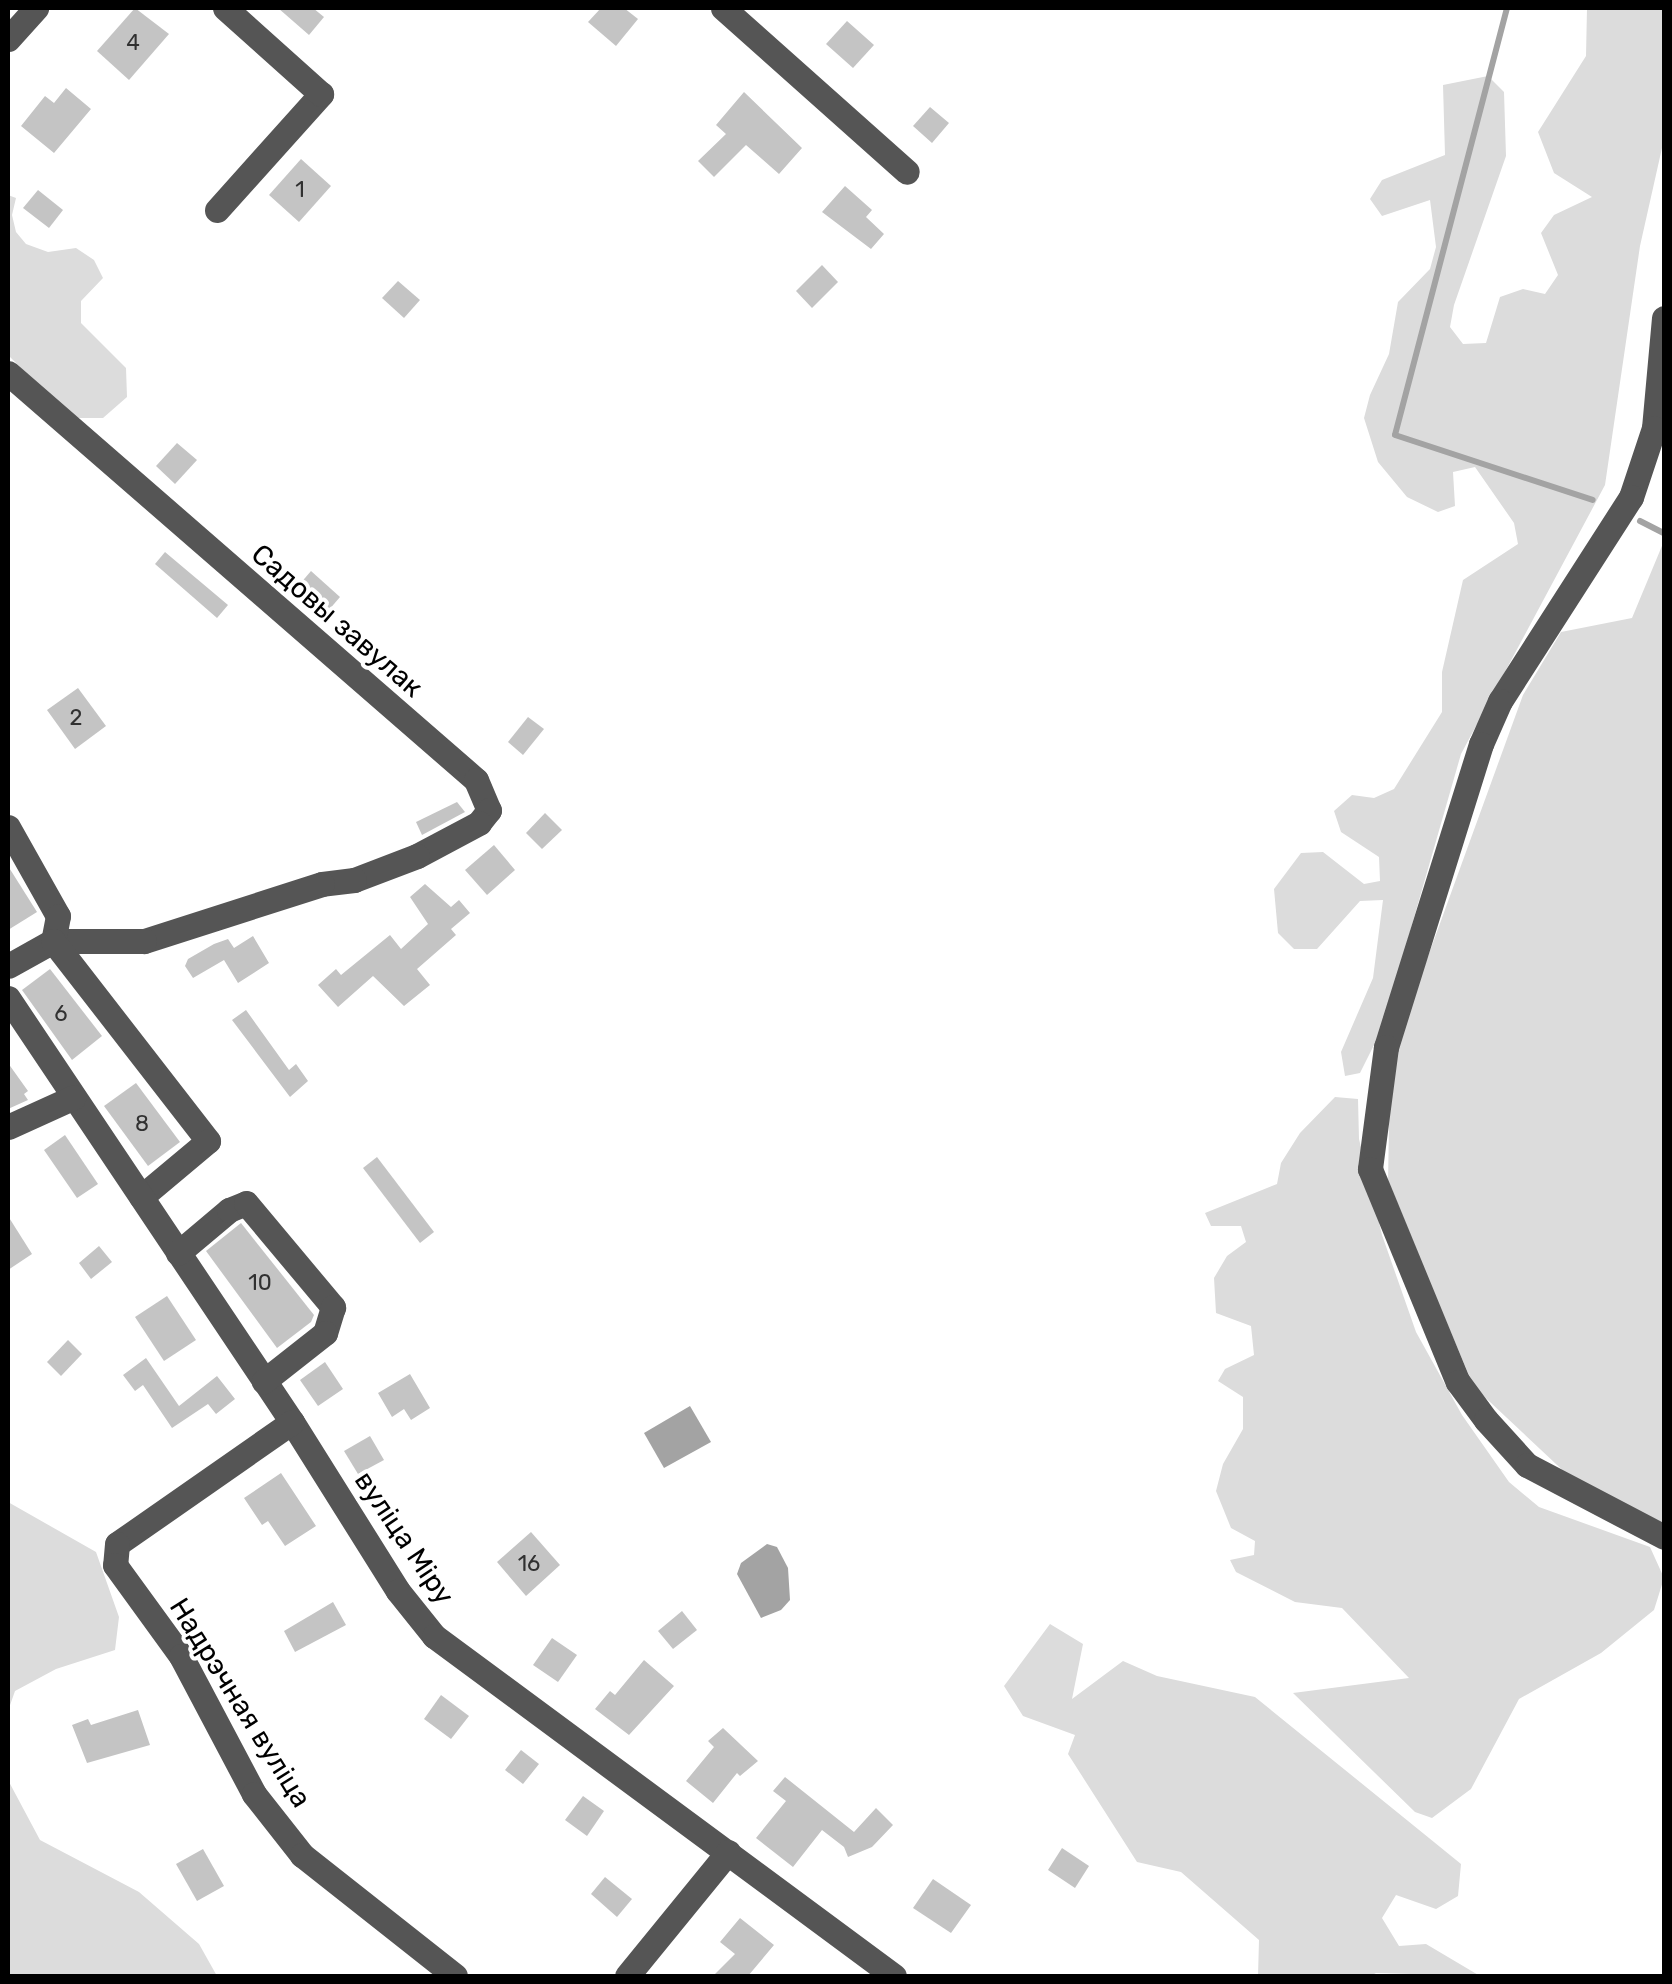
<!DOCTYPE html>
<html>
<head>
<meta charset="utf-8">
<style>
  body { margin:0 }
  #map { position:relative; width:1672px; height:1984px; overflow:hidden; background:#fff; font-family:Rubik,sans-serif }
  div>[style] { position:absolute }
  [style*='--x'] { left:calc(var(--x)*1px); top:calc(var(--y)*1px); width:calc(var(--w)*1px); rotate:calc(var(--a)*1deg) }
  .green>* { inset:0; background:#dcdcdc }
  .water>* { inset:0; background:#a3a3a3 }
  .stream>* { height:6px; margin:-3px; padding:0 3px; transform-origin:3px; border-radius:3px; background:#a3a3a3 }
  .building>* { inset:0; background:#c4c4c4 }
  .minor>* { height:25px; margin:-12.5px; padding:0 12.5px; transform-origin:12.5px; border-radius:12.5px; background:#555 }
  span { translate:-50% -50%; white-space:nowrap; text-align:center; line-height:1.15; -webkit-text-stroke:8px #fff; paint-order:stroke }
  .number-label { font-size:22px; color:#313131 }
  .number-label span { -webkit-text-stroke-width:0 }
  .street-label { font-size:28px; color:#000 }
  .frame { position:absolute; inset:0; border:10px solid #000; pointer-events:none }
</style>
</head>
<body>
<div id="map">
  <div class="green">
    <div style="clip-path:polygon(1587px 8px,1664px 8px,1664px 139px,1640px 246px,1605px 485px,1461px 754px,1382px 1029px,1360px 1073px,1345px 1076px,1341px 1052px,1373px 978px,1383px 900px,1360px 901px,1317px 949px,1294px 949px,1278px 933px,1274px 889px,1301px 853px,1323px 852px,1364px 884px,1380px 881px,1379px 857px,1341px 832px,1334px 811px,1352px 795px,1374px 798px,1394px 789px,1442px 712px,1442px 672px,1463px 580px,1518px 544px,1514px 523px,1475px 467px,1453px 472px,1455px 506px,1438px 512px,1407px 497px,1378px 462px,1364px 418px,1370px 395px,1389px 354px,1398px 302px,1430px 269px,1436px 247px,1430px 200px,1382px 216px,1370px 199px,1382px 180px,1445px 155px,1443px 85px,1488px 76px,1504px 92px,1506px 156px,1454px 305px,1450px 327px,1463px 344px,1486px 343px,1500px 297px,1523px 289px,1545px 294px,1558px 275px,1541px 233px,1554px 215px,1592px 197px,1554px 173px,1538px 132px,1586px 56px)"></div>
    <div style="clip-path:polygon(8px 195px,16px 198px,12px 215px,16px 232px,26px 244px,48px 252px,76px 248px,94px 260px,103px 278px,81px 301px,81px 323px,126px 368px,127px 397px,103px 418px,71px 418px,8px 355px)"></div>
    <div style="clip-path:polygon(1664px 541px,1664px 1523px,1572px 1479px,1474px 1387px,1388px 1184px,1390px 1061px,1523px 695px,1561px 632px,1632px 618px)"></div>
    <div style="clip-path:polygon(1335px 1097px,1358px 1099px,1359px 1139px,1382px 1235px,1416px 1332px,1462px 1415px,1509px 1482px,1539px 1507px,1650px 1547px,1664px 1578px,1654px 1610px,1601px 1653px,1519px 1699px,1471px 1789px,1432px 1818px,1415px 1812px,1293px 1693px,1409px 1678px,1342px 1608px,1295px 1602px,1236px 1572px,1230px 1560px,1254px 1555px,1255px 1541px,1231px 1528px,1216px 1491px,1223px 1464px,1243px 1429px,1243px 1397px,1218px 1381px,1225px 1369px,1254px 1355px,1251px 1326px,1216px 1313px,1214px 1278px,1227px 1256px,1246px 1242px,1241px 1226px,1211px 1226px,1205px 1213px,1277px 1184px,1281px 1163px,1300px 1133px)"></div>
    <div style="clip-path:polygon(8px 1502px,96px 1552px,119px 1617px,115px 1650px,56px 1669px,15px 1691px,8px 1711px)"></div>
    <div style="clip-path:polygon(1050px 1624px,1083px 1644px,1072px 1699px,1123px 1661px,1157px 1676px,1255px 1697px,1429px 1838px,1461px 1864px,1458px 1896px,1436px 1909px,1396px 1895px,1382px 1918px,1399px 1946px,1426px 1944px,1480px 1976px,1376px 1973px,1370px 1976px,1258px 1976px,1259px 1940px,1181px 1872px,1137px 1862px,1068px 1754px,1075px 1735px,1023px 1716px,1004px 1686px)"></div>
    <div style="clip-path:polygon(8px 1780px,40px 1840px,139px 1892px,199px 1944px,217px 1976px,8px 1976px)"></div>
  </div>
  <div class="water">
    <div style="clip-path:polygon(690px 1406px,711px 1442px,664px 1468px,644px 1433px)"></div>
    <div style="clip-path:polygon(767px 1544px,777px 1547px,788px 1568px,790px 1600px,781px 1610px,761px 1618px,737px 1574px,741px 1563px)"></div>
  </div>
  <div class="stream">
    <div style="--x:1507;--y:8;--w:441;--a:104.7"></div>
    <div style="--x:1395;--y:435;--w:208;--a:18.2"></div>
    <div style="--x:1640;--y:521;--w:27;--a:27"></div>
  </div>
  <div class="building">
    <div style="clip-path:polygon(135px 8px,169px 34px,129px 80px,97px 51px)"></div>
    <div style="clip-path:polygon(278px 8px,313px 8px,324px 17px,309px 35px)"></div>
    <div style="clip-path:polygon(601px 8px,624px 8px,638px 19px,616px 46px,588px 22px)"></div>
    <div style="clip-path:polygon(847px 21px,874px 45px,853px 68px,826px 44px)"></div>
    <div style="clip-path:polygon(66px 88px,91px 109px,54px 153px,21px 126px,45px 96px,54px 103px)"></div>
    <div style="clip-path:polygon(744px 92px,802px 148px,779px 174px,746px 145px,714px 177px,698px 161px,726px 134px,716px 125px)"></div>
    <div style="clip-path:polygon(930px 107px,949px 123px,932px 143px,913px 126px)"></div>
    <div style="clip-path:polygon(301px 159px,331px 186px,299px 222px,269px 195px)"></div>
    <div style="clip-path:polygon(845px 186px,872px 210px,866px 217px,884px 234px,871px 249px,822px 212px)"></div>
    <div style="clip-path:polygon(38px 190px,63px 210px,49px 228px,23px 208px)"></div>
    <div style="clip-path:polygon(822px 265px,838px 282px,812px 308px,796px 291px)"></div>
    <div style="clip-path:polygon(398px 281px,420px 300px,404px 318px,382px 298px)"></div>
    <div style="clip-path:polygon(177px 443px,197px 460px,175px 484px,156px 466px)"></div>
    <div style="clip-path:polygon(165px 552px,228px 605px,217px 618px,155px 564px)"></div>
    <div style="clip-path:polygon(311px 571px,340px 597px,322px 618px,293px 592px)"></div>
    <div style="clip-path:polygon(78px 688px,106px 726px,75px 749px,47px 710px)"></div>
    <div style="clip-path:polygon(528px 717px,544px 729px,523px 755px,508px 742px)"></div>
    <div style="clip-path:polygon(457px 802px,465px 812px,422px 835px,416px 822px)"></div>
    <div style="clip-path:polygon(545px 813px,562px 830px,542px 849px,526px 833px)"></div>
    <div style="clip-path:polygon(494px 845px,515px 870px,487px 895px,465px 870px)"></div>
    <div style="clip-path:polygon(8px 866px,37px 912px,8px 930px)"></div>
    <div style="clip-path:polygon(425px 884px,451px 907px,459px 900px,470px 913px,451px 929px,456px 935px,417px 969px,430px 985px,404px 1006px,373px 976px,338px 1007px,318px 985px,336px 969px,341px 975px,390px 935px,401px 949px,428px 924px,410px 897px)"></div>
    <div style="clip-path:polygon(253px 936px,269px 963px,238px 983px,224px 960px,193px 978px,185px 966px,188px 959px,214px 944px,228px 939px,234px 948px)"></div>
    <div style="clip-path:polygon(50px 969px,102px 1036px,72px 1060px,22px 990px)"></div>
    <div style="clip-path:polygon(246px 1010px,289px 1070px,296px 1064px,308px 1081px,290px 1097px,232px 1020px)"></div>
    <div style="clip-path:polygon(8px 1063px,28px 1091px,24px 1094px,28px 1100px,8px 1109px)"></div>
    <div style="clip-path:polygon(136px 1083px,180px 1142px,148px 1166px,104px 1106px)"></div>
    <div style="clip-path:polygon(65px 1135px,98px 1184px,77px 1198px,44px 1150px)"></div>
    <div style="clip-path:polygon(377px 1157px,434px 1232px,420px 1243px,363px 1168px)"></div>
    <div style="clip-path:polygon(8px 1216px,32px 1254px,8px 1270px)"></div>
    <div style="clip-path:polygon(241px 1223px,314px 1315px,311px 1322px,277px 1348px,206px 1251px)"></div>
    <div style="clip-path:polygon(99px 1246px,112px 1262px,91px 1279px,79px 1263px)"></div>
    <div style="clip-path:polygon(167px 1296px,196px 1340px,164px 1361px,135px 1317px)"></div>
    <div style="clip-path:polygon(68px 1340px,82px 1354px,61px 1376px,47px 1362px)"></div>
    <div style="clip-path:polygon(146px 1358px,179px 1406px,217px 1376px,235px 1399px,216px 1414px,208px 1404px,172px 1428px,143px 1385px,135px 1391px,123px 1375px)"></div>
    <div style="clip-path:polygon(325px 1362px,343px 1389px,318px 1406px,300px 1380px)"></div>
    <div style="clip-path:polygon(410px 1374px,430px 1408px,411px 1420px,404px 1409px,392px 1417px,378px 1393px)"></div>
    <div style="clip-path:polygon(370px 1436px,384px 1460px,358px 1474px,344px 1451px)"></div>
    <div style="clip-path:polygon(281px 1473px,316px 1526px,285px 1546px,268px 1521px,262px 1525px,244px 1498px)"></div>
    <div style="clip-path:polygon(531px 1532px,560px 1565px,526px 1596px,497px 1562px)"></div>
    <div style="clip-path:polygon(333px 1602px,346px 1625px,295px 1652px,284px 1631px)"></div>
    <div style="clip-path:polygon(682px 1611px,697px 1630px,673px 1649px,658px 1631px)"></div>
    <div style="clip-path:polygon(552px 1638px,577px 1655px,558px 1682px,533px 1665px)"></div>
    <div style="clip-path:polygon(644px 1660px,674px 1686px,629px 1735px,595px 1709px,610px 1691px,615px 1695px)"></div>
    <div style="clip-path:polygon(441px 1695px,469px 1716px,451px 1739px,424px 1719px)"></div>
    <div style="clip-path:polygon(138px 1710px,150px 1745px,87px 1763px,72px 1725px,88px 1719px,91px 1725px)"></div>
    <div style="clip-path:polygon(723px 1728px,758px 1761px,740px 1776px,737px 1773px,713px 1803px,686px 1781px,714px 1747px,708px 1741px)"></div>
    <div style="clip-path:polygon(521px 1750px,539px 1764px,523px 1784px,505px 1770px)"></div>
    <div style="clip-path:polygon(785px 1777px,854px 1832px,876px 1808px,893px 1825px,872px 1847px,848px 1857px,844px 1847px,822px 1830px,793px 1867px,756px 1838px,786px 1801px,773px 1791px)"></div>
    <div style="clip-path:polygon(583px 1796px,604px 1811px,587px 1836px,565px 1820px)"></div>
    <div style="clip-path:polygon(1062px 1848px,1089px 1866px,1075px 1888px,1048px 1870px)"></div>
    <div style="clip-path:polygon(203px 1849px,224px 1886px,197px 1901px,176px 1864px)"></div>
    <div style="clip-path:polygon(605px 1877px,632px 1899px,617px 1917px,591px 1894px)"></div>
    <div style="clip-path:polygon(933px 1879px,971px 1905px,951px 1933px,913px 1908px)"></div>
    <div style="clip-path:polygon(740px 1918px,774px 1945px,748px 1976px,713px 1976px,735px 1954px,720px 1942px)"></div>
  </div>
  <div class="minor">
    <div style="--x:723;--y:8;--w:246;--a:41.7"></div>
    <div style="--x:8;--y:39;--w:42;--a:-47.9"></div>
    <div style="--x:217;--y:210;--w:156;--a:-48.1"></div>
    <div style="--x:321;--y:94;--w:129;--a:-138.1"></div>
    <div style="--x:1664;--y:318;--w:110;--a:95.2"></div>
    <div style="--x:1654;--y:428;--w:73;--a:108.4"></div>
    <div style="--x:1631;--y:497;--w:242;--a:122.7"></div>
    <div style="--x:1500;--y:701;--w:47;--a:113.8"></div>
    <div style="--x:1481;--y:744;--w:318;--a:107.4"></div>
    <div style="--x:1386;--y:1047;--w:123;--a:97.5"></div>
    <div style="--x:1370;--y:1169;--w:230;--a:67.6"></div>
    <div style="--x:1458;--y:1382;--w:47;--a:53.6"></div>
    <div style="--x:1486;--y:1420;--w:61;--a:47.7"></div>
    <div style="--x:1527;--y:1465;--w:155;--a:27.7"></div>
    <div style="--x:8;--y:373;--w:620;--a:41.01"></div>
    <div style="--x:476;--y:780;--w:33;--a:67"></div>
    <div style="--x:489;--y:810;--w:16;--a:128"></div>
    <div style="--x:479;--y:823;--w:70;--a:152"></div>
    <div style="--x:417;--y:856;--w:67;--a:159.1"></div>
    <div style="--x:354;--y:880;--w:32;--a:173"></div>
    <div style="--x:322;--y:884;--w:187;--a:162.2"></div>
    <div style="--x:144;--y:941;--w:91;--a:180"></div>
    <div style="--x:8;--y:827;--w:102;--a:60.7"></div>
    <div style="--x:58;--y:916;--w:25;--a:101"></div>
    <div style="--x:53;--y:941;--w:51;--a:150.9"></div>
    <div style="--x:53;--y:941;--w:253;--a:52.2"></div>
    <div style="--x:208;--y:1141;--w:87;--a:140.1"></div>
    <div style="--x:8;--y:998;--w:510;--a:56.19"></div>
    <div style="--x:292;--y:1422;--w:199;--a:57.9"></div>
    <div style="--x:398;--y:1591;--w:58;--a:51.3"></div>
    <div style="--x:434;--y:1636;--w:572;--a:36.47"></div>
    <div style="--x:8;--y:1127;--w:72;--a:-24.4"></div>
    <div style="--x:178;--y:1253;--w:67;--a:-40.1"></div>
    <div style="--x:229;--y:1210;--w:18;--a:-22"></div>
    <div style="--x:246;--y:1203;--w:136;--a:50.1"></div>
    <div style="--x:333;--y:1307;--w:27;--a:107"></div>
    <div style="--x:325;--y:1333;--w:78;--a:141.8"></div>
    <div style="--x:292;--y:1422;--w:213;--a:145.1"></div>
    <div style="--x:117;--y:1544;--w:21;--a:95"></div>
    <div style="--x:115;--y:1565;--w:112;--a:54"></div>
    <div style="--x:181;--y:1656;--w:156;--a:62.1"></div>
    <div style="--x:254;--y:1794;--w:78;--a:51.8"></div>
    <div style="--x:302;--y:1855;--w:195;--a:38.3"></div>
    <div style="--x:627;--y:1976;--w:160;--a:-50.8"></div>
  </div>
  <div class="number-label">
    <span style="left:133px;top:43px">4</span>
    <span style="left:300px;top:190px">1</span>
    <span style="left:76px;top:718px">2</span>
    <span style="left:61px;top:1014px">6</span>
    <span style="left:142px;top:1124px">8</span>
    <span style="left:260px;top:1283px">10</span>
    <span style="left:529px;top:1564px">16</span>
  </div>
  <div class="street-label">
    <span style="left:337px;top:621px;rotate:41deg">Садовы завулак</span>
    <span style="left:404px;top:1538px;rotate:56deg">вуліца Міру</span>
    <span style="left:240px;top:1703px;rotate:58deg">Надрэчная вуліца</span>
  </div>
  <div class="frame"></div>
</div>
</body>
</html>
